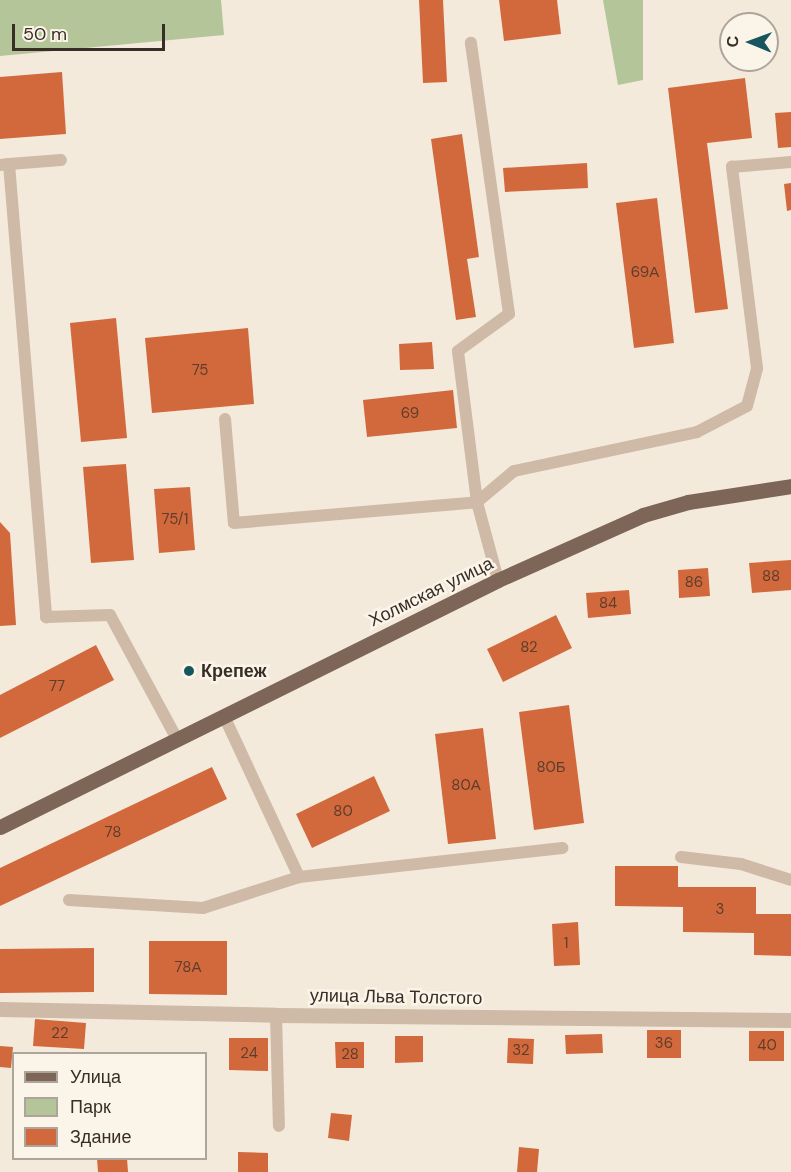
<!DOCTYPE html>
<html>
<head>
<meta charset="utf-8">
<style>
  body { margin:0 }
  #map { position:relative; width:791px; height:1172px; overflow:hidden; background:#f4eadb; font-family:"DM Sans",sans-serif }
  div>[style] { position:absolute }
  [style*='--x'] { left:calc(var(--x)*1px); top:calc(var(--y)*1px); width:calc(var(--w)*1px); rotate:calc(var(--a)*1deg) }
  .green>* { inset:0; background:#b4c599 }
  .building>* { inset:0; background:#d2693c }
  .service>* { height:12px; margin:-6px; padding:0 6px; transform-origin:6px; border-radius:6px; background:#cebaa6 }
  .minor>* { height:15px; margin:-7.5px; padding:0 7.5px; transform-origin:7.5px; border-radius:7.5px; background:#cebaa6 }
  .primary>* { height:15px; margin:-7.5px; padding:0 7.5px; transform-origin:7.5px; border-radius:7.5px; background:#7d6657 }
  .dots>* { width:16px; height:16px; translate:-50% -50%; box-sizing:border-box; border:3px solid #fbf4e8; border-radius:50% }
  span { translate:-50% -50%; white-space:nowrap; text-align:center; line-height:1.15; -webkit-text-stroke:5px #fbf4e8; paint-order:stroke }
  .number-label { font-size:15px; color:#5f3d2c }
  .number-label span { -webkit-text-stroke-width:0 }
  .street-label { font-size:18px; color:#392e27 }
  .poi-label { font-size:18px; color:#392e27; font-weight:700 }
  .left { translate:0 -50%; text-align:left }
  .legend { position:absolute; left:12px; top:1052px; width:195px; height:108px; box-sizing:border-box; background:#fbf4e8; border:2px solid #ada59b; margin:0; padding:8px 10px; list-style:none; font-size:18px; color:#392e27 }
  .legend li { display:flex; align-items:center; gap:12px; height:30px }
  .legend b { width:30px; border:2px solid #ada59b }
  .north { position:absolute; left:719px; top:12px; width:60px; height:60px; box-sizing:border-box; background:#fbf4e8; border:2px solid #ada59b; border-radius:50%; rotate:271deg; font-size:16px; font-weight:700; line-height:24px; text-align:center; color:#392e27 }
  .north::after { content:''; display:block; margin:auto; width:21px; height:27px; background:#18565f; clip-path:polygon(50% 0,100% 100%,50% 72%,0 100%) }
  .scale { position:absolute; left:12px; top:24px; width:153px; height:27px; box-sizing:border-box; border:3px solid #392e27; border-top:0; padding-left:8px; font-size:18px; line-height:21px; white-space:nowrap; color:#392e27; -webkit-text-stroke:4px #fbf4e8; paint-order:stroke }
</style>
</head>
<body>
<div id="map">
  <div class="green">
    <div style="clip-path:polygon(0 0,221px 0,224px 35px,0 56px)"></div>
    <div style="clip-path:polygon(603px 0,643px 0,643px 80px,618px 85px)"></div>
  </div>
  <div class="building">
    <div style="clip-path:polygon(419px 0,443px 0,447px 82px,423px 83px)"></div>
    <div style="clip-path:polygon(499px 0,557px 0,561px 34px,504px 41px)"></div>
    <div style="clip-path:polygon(62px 72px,66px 134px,0 139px,0 77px)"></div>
    <div style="clip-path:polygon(745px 78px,752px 138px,707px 143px,728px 309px,695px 313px,668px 88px)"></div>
    <div style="clip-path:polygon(791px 112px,791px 147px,778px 148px,775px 113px)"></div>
    <div style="clip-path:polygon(462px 134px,479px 257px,467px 259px,476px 317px,456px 320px,431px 139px)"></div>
    <div style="clip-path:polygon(587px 163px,588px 188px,505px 192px,503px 168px)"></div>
    <div style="clip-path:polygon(791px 183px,791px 210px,787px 211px,784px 184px)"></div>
    <div style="clip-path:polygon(657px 198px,674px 343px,634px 348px,616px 203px)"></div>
    <div style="clip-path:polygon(116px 318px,127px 438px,81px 442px,70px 323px)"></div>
    <div style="clip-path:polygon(248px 328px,254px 404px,152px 413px,145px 338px)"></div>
    <div style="clip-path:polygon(432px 342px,434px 369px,400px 370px,399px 344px)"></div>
    <div style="clip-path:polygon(453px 390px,457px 428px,367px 437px,363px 400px)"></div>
    <div style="clip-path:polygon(126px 464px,134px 560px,91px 563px,83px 467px)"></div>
    <div style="clip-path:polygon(190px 487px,195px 550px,159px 553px,154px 489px)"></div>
    <div style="clip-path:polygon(0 522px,10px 533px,16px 625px,0 626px)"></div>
    <div style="clip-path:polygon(791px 560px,791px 590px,752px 593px,749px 563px)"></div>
    <div style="clip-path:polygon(708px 568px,710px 596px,679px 598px,678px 570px)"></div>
    <div style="clip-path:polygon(629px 590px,631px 614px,588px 618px,586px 593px)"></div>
    <div style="clip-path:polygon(556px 615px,572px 648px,503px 682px,487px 649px)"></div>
    <div style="clip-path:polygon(96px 645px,114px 680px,0 738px,0 695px)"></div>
    <div style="clip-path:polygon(569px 705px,584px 823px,534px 830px,519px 712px)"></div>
    <div style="clip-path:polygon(483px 728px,496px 839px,448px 844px,435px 734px)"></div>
    <div style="clip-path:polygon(212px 767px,227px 799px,0 906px,0 868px)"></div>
    <div style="clip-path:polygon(374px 776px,390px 811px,312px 848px,296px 814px)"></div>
    <div style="clip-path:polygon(615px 866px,678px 866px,678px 887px,756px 887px,756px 914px,791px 914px,791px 956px,754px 955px,754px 933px,683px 932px,683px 907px,615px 906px)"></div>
    <div style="clip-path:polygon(578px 922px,580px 965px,554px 966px,552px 924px)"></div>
    <div style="clip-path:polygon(149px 941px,227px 941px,227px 995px,149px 994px)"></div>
    <div style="clip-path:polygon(94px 948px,94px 992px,0 993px,0 949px)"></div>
    <div style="clip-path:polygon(35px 1019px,86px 1023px,84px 1049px,33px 1046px)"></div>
    <div style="clip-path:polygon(647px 1030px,681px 1030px,681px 1058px,647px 1058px)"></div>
    <div style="clip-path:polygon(749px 1031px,784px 1031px,784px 1061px,749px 1061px)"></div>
    <div style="clip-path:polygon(602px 1034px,603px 1053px,566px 1054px,565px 1035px)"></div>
    <div style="clip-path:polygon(395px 1036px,423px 1036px,423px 1062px,395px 1063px)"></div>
    <div style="clip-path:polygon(229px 1038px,268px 1038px,268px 1071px,229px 1070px)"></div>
    <div style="clip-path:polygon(508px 1038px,534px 1039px,533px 1064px,507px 1063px)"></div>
    <div style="clip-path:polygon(335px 1042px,364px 1042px,364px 1068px,336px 1068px)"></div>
    <div style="clip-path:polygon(0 1046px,13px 1047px,11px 1068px,0 1067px)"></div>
    <div style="clip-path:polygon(331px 1113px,352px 1115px,349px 1141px,328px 1138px)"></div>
    <div style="clip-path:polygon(519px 1147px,539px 1149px,537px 1172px,517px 1172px)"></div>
    <div style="clip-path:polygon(238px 1152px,268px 1153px,268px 1172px,238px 1172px)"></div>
    <div style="clip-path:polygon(97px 1158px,127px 1158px,128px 1172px,98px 1172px)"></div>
  </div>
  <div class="service">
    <div style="--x:9;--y:164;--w:52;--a:-4.4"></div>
    <div style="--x:0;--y:165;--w:9;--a:-6"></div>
    <div style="--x:9;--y:164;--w:455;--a:85.3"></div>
    <div style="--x:46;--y:617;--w:64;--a:-1.8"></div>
    <div style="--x:110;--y:615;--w:141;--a:61.6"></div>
    <div style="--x:225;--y:419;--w:104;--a:85.1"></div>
    <div style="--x:234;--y:523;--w:244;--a:-4.9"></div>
    <div style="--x:477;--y:502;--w:152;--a:-97.2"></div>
    <div style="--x:458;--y:351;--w:63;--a:-36"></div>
    <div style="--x:509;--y:314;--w:274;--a:-98"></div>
    <div style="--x:498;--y:580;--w:81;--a:-105.1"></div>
    <div style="--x:477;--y:502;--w:48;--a:-40"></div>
    <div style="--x:514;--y:471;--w:187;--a:-12"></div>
    <div style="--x:697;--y:432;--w:56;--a:-27.5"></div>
    <div style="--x:747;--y:406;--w:39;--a:-75"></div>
    <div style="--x:757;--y:368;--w:203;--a:-97.1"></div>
    <div style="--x:732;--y:167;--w:59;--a:-4.8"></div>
    <div style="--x:224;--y:716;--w:178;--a:65"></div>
    <div style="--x:681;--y:857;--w:60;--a:6.7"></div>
    <div style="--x:741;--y:864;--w:52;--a:17.7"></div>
    <div style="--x:69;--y:900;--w:134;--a:3.4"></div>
    <div style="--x:203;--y:908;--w:101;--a:-17.9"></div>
    <div style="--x:299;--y:877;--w:265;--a:-6.3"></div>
    <div style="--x:276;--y:1015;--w:111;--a:88.5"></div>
  </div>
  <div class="minor">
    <div style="--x:0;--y:1009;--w:276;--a:1.2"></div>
    <div style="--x:276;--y:1015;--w:515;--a:0.56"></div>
  </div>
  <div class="primary">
    <div style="--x:0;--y:827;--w:556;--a:-26.38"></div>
    <div style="--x:498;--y:580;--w:159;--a:-24.1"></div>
    <div style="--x:643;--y:515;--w:47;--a:-16.1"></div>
    <div style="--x:688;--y:502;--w:104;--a:-8.8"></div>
  </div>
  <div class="dots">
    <div style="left:189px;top:671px;background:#18565f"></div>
  </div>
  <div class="number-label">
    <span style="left:645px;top:273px">69А</span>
    <span style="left:200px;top:371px">75</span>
    <span style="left:410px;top:414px">69</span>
    <span style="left:175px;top:520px">75/1</span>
    <span style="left:771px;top:577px">88</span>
    <span style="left:694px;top:583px">86</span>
    <span style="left:608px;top:604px">84</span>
    <span style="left:529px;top:648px">82</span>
    <span style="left:57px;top:687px">77</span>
    <span style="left:551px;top:768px">80Б</span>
    <span style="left:466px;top:786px">80А</span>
    <span style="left:343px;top:812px">80</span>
    <span style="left:113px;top:833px">78</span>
    <span style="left:720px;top:910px">3</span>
    <span style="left:566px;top:944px">1</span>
    <span style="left:188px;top:968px">78А</span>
    <span style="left:60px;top:1034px">22</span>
    <span style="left:664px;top:1044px">36</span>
    <span style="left:767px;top:1046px">40</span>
    <span style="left:521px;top:1051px">32</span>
    <span style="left:249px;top:1054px">24</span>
    <span style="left:350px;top:1055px">28</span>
  </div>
  <div class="street-label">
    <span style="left:431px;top:592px;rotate:-26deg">Холмская улица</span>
    <span style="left:396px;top:997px;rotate:1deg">улица Льва Толстого</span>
  </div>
  <div class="poi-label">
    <span class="left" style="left:201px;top:671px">Крепеж</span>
  </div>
  <ul class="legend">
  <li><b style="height:8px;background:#7d6657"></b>Улица</li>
  <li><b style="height:16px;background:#b4c599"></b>Парк</li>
  <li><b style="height:16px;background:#d2693c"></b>Здание</li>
  </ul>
  <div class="north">С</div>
  <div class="scale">50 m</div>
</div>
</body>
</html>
